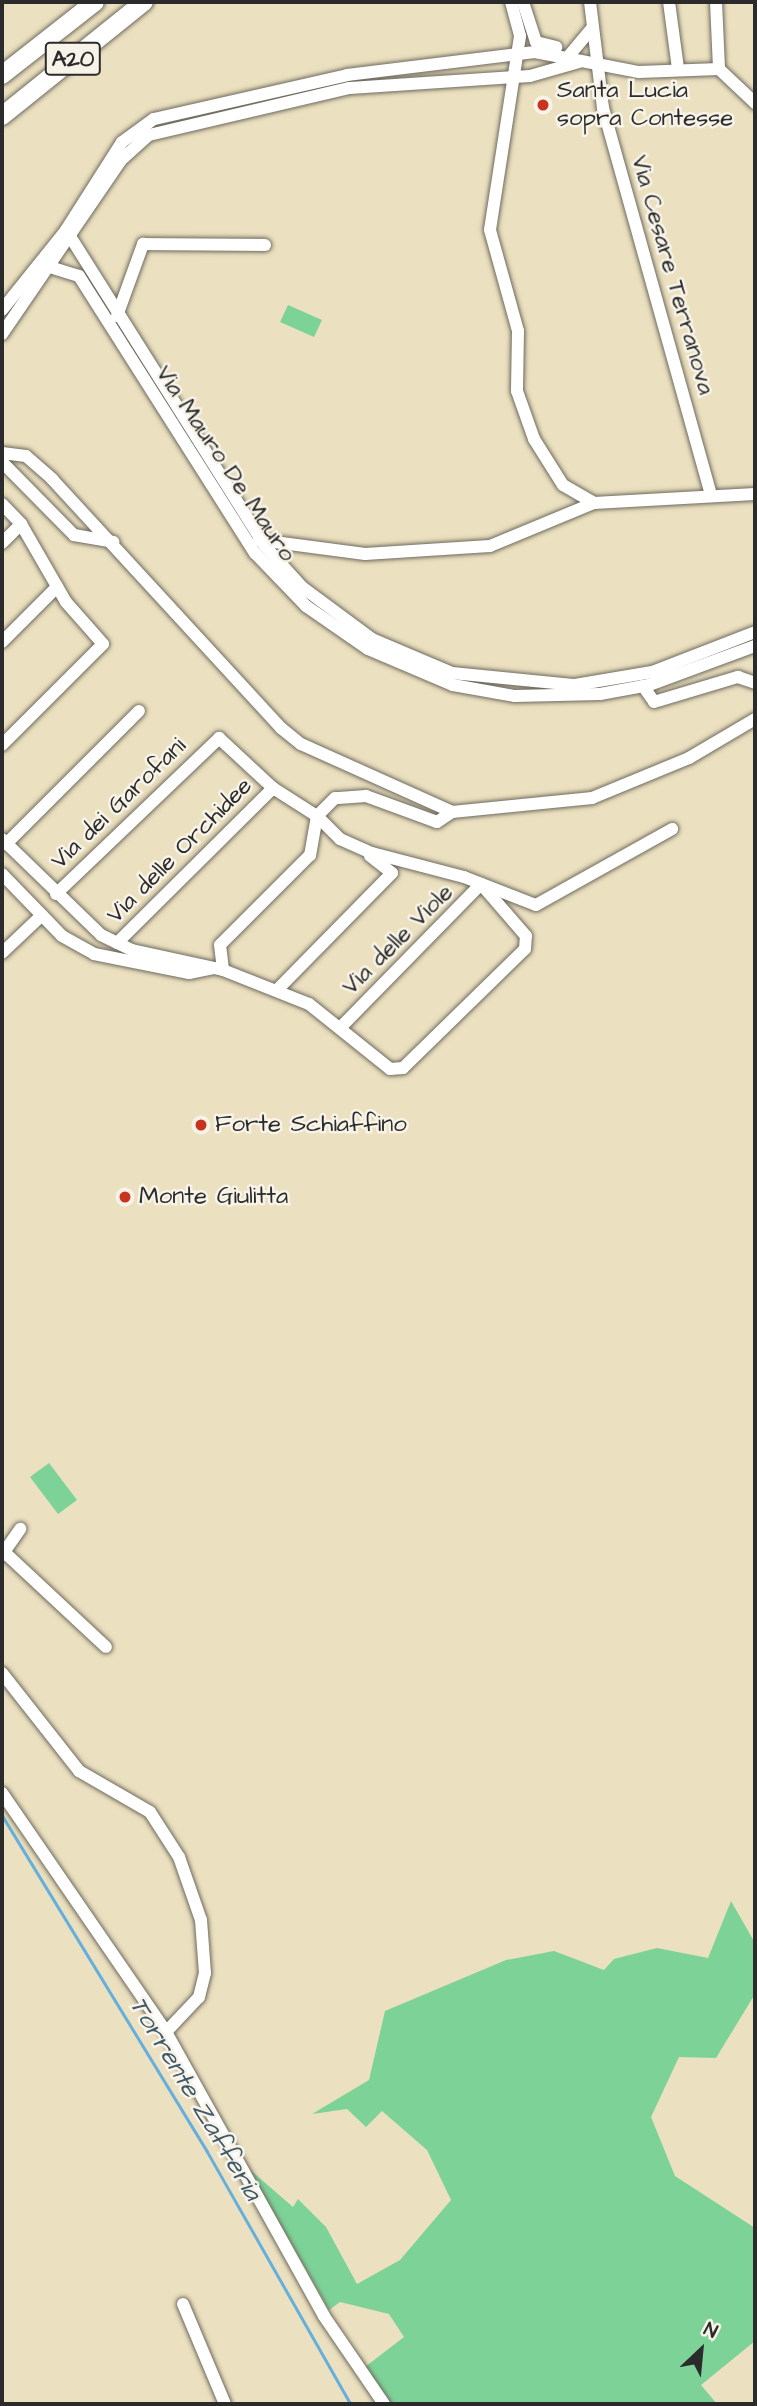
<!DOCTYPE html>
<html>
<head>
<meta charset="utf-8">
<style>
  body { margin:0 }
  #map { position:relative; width:757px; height:2406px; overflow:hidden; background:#ebe0bf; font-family:"Architects Daughter",sans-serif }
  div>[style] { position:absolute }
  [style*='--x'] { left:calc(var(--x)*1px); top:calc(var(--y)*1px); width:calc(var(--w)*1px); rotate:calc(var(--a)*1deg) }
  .green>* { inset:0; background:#7dd397 }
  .stream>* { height:2.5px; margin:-1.25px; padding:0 1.25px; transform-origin:1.25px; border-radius:1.25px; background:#65afdd }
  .roads { filter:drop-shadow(0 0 2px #6e6a5f) drop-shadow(0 0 2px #6e6a5f) }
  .minor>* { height:12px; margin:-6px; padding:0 6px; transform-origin:6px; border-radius:6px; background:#fff }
  .highway>* { height:18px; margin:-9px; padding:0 9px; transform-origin:9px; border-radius:9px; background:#fff }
  .dots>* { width:19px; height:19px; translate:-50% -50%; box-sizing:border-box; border:4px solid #f7f3e8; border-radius:50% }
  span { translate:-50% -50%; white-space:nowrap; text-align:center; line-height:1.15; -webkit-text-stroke:5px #f7f3e8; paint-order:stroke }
  .shield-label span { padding:2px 5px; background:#f7f3e8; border:2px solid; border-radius:5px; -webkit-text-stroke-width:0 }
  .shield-label { font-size:23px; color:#2b2b2b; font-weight:700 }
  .poi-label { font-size:24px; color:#2b2b2b }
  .left { translate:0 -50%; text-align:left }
  .street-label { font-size:24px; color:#2b2b2b }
  .water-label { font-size:26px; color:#3f5969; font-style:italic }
  .frame { position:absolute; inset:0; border:4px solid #2b2b2b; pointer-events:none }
  .north { position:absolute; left:666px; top:2315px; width:70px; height:70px; -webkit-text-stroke:5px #f7f3e8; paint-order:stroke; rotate:26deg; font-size:19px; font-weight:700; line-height:28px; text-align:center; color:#2b2b2b }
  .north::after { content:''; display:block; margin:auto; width:24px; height:32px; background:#2b2b2b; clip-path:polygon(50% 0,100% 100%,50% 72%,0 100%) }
</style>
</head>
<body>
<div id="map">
  <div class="green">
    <div style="clip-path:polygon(288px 305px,322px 320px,314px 337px,280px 322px)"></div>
    <div style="clip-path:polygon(49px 1463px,77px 1500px,58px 1514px,30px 1477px)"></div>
    <div style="clip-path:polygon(731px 1901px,755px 1943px,755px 1994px,716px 2058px,679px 2057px,651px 2117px,675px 2176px,755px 2228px,755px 2341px,701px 2385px,717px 2404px,390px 2404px,365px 2367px,404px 2337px,389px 2314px,340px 2302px,329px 2310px,248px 2168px,293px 2207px,298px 2199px,326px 2227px,357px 2284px,400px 2260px,451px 2200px,427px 2150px,382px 2111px,366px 2127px,347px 2109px,312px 2114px,369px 2080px,385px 2011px,506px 1960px,554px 1951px,604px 1970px,614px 1959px,657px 1948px,708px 1958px)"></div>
  </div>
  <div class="stream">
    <div style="--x:2;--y:1815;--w:394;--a:58.6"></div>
    <div style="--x:207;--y:2151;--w:291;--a:60.4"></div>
  </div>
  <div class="roads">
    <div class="minor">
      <div style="--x:511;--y:2;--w:35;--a:75"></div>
      <div style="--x:520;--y:36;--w:196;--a:98.8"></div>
      <div style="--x:490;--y:230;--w:105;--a:74.5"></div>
      <div style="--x:518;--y:331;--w:60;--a:91"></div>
      <div style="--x:517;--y:391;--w:51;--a:70.5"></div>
      <div style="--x:534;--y:439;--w:54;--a:57.8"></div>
      <div style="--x:563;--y:485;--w:36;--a:30"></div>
      <div style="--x:594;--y:503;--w:161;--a:-3.2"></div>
      <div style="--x:523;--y:2;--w:42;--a:72"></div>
      <div style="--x:536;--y:42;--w:21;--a:14"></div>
      <div style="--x:590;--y:2;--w:107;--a:83"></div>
      <div style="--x:603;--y:108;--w:403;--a:74.4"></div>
      <div style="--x:669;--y:2;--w:68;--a:82.3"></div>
      <div style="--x:716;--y:2;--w:67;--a:87.4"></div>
      <div style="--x:567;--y:58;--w:39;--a:-50"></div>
      <div style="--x:719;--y:69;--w:50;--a:43.4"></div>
      <div style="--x:66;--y:230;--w:372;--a:57.8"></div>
      <div style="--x:264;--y:545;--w:57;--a:47.9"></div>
      <div style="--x:302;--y:587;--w:87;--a:36.6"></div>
      <div style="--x:372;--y:639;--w:87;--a:23"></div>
      <div style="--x:452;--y:673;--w:124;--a:5.6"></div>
      <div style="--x:575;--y:685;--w:78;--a:-9.6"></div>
      <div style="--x:652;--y:672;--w:110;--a:-21.2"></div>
      <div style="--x:53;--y:268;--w:27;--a:17"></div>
      <div style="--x:79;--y:276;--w:328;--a:57.6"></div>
      <div style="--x:255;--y:553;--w:74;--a:46.1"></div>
      <div style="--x:306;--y:606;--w:75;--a:34.7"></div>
      <div style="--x:368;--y:649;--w:92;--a:23"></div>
      <div style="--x:453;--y:685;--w:63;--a:10.1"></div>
      <div style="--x:515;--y:696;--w:85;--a:-1.3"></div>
      <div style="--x:600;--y:694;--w:50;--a:-10.4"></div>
      <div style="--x:649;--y:685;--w:113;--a:-20.2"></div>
      <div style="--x:2;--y:310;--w:102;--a:-51.3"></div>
      <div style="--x:66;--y:230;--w:104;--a:-57.5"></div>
      <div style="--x:122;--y:142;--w:39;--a:-36"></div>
      <div style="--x:154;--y:119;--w:198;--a:-12.8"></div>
      <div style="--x:347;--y:75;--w:189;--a:-7"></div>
      <div style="--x:535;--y:52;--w:106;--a:10.9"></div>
      <div style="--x:639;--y:72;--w:80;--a:-2.1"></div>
      <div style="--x:117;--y:316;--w:77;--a:-70.1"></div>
      <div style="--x:143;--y:244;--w:122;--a:0.5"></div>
      <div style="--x:2;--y:334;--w:211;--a:-55.6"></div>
      <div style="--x:121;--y:160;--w:38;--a:-42"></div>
      <div style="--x:149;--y:135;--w:206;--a:-13.2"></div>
      <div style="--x:350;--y:88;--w:180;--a:-3.8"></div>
      <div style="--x:530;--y:76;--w:51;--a:-15.9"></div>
      <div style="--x:2;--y:453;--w:24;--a:7"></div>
      <div style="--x:26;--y:456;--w:35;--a:41"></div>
      <div style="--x:52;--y:479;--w:338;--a:47.4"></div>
      <div style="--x:281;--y:728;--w:26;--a:39"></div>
      <div style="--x:301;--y:744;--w:166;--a:24.2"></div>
      <div style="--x:452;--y:812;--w:141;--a:-5.7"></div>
      <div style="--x:592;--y:798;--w:105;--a:-22.4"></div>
      <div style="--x:689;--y:758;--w:77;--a:-30.6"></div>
      <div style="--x:2;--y:462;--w:103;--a:45.4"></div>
      <div style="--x:74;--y:535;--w:40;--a:10"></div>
      <div style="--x:2;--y:504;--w:28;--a:46"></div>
      <div style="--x:21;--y:524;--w:90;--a:60"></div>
      <div style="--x:66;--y:602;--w:56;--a:48.6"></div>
      <div style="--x:103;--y:644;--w:143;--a:135"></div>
      <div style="--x:259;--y:540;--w:107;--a:7.5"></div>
      <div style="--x:365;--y:554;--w:125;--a:-3.7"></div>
      <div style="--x:490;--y:546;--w:113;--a:-22.5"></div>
      <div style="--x:2;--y:543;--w:27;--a:-45"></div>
      <div style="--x:2;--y:642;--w:78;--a:-45"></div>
      <div style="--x:643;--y:686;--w:19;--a:55"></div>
      <div style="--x:654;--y:702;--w:88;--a:-16.6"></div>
      <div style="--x:738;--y:677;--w:18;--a:19"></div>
      <div style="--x:452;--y:812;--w:18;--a:146"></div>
      <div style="--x:437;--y:822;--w:76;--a:-159.9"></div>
      <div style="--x:366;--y:796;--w:31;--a:176"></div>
      <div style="--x:335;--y:798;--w:25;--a:135"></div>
      <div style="--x:317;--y:816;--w:33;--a:45"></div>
      <div style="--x:340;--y:839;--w:35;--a:24"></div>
      <div style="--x:372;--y:853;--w:95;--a:14.6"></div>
      <div style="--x:464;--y:877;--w:77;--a:21.3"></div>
      <div style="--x:536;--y:905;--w:156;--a:-29.2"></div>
      <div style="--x:2;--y:839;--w:138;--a:44.1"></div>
      <div style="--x:101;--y:935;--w:34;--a:26"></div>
      <div style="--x:132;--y:950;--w:93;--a:12.4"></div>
      <div style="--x:223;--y:970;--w:92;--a:21.6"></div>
      <div style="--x:309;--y:1004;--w:104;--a:38.7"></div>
      <div style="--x:390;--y:1069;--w:13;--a:-4"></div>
      <div style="--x:403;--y:1068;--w:170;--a:-44.3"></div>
      <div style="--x:525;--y:949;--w:13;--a:-86"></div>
      <div style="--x:526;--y:936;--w:69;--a:-130.9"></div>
      <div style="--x:481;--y:884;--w:197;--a:134.4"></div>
      <div style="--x:6;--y:844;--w:188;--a:-45"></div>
      <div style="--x:2;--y:874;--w:86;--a:45.9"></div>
      <div style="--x:62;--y:936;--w:37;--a:29"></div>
      <div style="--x:94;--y:954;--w:97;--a:11.3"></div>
      <div style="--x:189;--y:973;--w:25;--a:-11"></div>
      <div style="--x:56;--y:894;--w:226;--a:-43.7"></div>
      <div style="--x:219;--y:738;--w:74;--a:42.8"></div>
      <div style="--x:273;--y:788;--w:52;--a:32.5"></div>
      <div style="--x:317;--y:816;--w:40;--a:100"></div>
      <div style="--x:310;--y:855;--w:127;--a:135"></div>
      <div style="--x:220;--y:945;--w:25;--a:83"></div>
      <div style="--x:117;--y:943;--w:220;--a:-44.8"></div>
      <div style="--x:2;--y:953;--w:55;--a:-43.5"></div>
      <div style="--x:277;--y:990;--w:164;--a:-45.5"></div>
      <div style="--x:392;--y:873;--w:28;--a:-142"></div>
      <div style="--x:2;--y:1550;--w:142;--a:43"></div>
      <div style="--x:2;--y:1555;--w:32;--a:-55"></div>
      <div style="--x:2;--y:1673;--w:125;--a:51.8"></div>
      <div style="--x:79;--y:1771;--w:82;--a:30"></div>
      <div style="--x:150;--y:1812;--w:54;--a:57.2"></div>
      <div style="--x:179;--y:1857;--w:67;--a:70.8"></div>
      <div style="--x:201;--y:1920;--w:53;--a:85.7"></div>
      <div style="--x:205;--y:1973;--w:25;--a:104"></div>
      <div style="--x:199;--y:1997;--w:48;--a:133.3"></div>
      <div style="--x:2;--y:1793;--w:290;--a:55.5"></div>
      <div style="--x:166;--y:2032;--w:325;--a:60.9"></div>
      <div style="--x:324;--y:2316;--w:107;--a:55.7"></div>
      <div style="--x:183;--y:2304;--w:108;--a:67.2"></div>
    </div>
    <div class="highway">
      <div style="--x:2;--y:75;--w:118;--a:-38.1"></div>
      <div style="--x:2;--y:116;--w:182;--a:-38.8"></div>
    </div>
  </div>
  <div class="dots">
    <div style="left:543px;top:105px;background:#c8321e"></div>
    <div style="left:201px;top:1125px;background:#c8321e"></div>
    <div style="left:125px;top:1197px;background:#c8321e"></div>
  </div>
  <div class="shield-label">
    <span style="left:73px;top:59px">A20</span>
  </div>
  <div class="poi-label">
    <span class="left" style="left:557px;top:105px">Santa Lucia<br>sopra Contesse</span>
    <span class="left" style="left:215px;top:1125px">Forte Schiaffino</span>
    <span class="left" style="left:139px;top:1197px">Monte Giulitta</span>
  </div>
  <div class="street-label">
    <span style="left:672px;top:275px;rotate:74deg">Via Cesare Terranova</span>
    <span style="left:225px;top:464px;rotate:56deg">Via Mauro De Mauro</span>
    <span style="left:119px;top:804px;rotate:-44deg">Via dei Garofani</span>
    <span style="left:180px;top:851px;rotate:-45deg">Via delle Orchidee</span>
    <span style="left:398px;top:940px;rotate:-45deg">Via delle Viole</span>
  </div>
  <div class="water-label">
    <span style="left:195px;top:2099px;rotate:59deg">Torrente Zafferia</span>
  </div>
  <div class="frame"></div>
  <div class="north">N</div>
</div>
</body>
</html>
